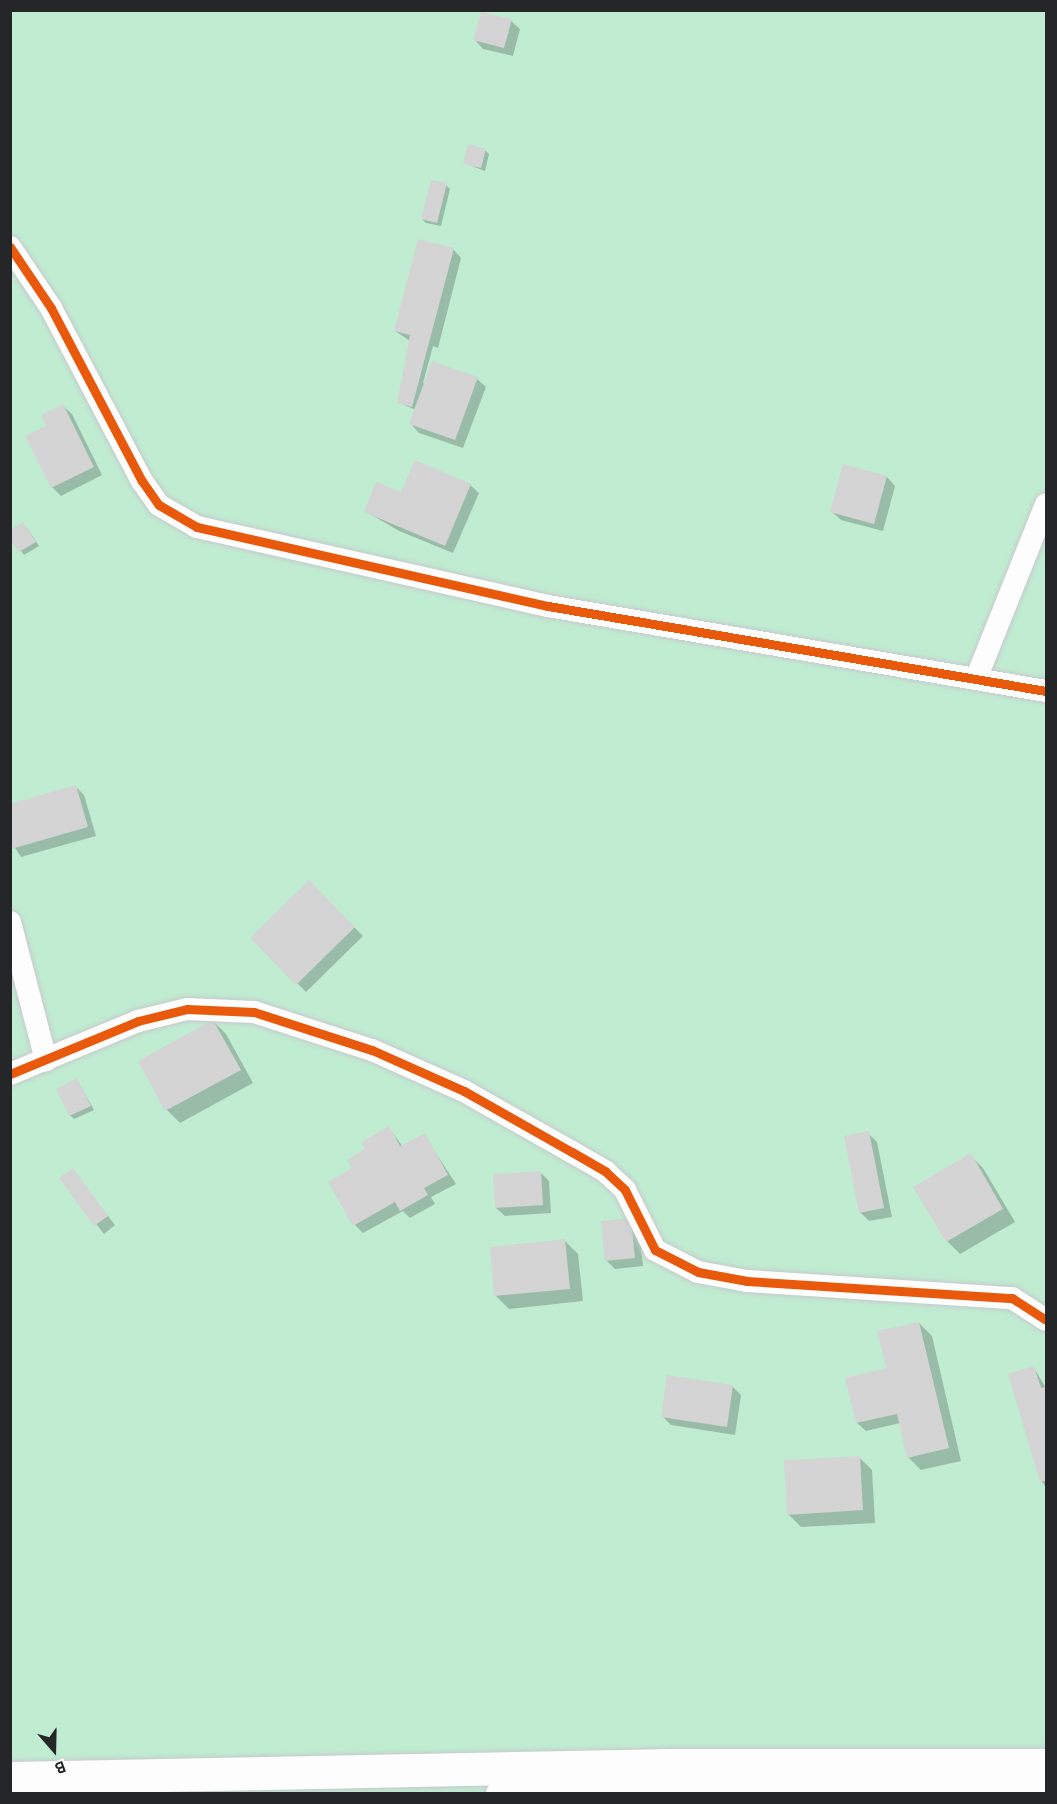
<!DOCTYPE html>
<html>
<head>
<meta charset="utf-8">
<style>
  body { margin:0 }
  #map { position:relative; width:1057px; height:1804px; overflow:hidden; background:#f1f4f7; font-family:Cabin,sans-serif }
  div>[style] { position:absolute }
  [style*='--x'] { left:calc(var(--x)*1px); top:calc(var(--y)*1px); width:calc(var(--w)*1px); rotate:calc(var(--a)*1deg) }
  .green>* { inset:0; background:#c0ecd2 }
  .shadow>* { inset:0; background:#0003 }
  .building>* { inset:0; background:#d4d4d4 }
  .roads { filter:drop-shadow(0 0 2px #c7c9cc) drop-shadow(0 0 2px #c7c9cc) }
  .street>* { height:22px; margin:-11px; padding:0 11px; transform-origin:11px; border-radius:11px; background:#fdfdfe }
  .secondary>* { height:33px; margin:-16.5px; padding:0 16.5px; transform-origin:16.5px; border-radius:16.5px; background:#fdfdfe }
  .cycleway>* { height:9px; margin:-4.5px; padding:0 4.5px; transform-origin:4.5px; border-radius:4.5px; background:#e8590c }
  span { translate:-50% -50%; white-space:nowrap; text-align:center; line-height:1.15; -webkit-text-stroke:4.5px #fff; paint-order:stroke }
  .frame { position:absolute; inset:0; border:12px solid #242628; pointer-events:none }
  .north { position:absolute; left:24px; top:1720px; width:60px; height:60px; -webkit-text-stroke:4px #fff; paint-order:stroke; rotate:160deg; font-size:16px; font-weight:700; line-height:24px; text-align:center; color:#242628 }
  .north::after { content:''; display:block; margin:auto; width:21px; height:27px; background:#242628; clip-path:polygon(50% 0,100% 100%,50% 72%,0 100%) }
</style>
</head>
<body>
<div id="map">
  <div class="green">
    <div style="clip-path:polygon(11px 11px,1046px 11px,1046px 1793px,11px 1793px)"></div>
  </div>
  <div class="shadow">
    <div style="clip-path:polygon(511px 21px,520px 29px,513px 56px,483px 49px,475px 40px)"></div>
    <div style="clip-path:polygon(485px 150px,489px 154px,485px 171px,464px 163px)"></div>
    <div style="clip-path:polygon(446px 185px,450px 189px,441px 226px,426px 223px,422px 219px)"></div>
    <div style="clip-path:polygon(453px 249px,461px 258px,438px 348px,433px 346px,423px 383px,477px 379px,486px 387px,463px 448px,419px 433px,411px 424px,416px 410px,399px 403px,410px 341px,395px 331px)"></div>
    <div style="clip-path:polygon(63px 406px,72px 414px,102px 475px,61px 496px,52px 487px,48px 427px)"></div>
    <div style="clip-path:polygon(887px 477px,895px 486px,883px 531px,841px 520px,832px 512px)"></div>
    <div style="clip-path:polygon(470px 485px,479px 493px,453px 553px,399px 531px,365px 511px,402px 495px)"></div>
    <div style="clip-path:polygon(27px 528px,39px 546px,24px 555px,10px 536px)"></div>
    <div style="clip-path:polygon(76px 787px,84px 795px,96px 836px,21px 857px,10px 840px,10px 806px)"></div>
    <div style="clip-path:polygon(309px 882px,363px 936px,306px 992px,252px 938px)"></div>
    <div style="clip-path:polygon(213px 1021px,226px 1034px,253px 1083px,180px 1123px,167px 1110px,140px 1062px)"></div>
    <div style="clip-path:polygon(77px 1080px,94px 1110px,74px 1119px,70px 1115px)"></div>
    <div style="clip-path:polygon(389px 1128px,403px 1147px,424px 1135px,456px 1184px,431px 1197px,435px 1204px,410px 1218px,403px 1211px,363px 1233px,355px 1225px,354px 1169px)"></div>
    <div style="clip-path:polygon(868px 1133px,877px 1142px,892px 1217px,869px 1221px,860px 1212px)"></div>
    <div style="clip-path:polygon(970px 1155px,983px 1168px,1015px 1222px,960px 1254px,947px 1241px)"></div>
    <div style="clip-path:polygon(72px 1170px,115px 1225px,104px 1234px,61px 1178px)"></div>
    <div style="clip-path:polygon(540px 1172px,549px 1181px,551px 1213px,505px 1216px,496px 1208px)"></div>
    <div style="clip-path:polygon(603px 1223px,639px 1229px,643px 1266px,615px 1269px,606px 1260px)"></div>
    <div style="clip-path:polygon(565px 1241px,578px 1254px,583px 1301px,509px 1309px,496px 1296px)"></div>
    <div style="clip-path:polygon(919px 1323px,932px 1336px,961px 1461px,921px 1470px,908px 1457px,900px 1423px,866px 1431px,857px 1423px)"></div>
    <div style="clip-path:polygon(1034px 1368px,1046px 1388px,1046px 1487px,1042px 1482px)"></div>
    <div style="clip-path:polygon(733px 1387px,741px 1395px,735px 1435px,671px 1425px,662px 1416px)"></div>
    <div style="clip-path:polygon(859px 1457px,872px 1470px,875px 1523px,801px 1527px,788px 1514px)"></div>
  </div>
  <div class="building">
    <div style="clip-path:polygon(481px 12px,512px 19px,504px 48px,473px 40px)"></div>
    <div style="clip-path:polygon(468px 144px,486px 149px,481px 168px,463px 164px)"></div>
    <div style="clip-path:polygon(431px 180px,447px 183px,437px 223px,421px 219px)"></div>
    <div style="clip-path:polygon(418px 239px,454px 248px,412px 407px,397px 403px,410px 335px,394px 331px)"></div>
    <div style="clip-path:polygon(432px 361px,478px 377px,455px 440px,409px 424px)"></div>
    <div style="clip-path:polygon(63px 404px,94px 467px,51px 488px,25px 436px,46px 426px,41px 415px)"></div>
    <div style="clip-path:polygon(415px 460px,471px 484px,445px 546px,364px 512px,376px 482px,401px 492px)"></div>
    <div style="clip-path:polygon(843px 464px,887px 476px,874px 524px,830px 512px)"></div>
    <div style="clip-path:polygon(23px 522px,36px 542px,19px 552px,10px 539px,10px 530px)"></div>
    <div style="clip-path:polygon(76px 785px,88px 827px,11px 849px,10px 804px)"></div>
    <div style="clip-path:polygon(309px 880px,355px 927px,296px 985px,250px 938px)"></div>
    <div style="clip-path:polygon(213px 1020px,241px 1070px,165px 1111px,138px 1061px)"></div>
    <div style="clip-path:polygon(77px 1078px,91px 1106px,69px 1116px,56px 1089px)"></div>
    <div style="clip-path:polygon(389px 1126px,400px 1146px,425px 1133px,448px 1175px,424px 1188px,428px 1195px,400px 1211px,395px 1202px,353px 1226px,328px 1182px,352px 1168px,347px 1160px,365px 1149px,361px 1142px)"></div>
    <div style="clip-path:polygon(869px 1131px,884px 1208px,859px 1213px,844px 1136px)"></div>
    <div style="clip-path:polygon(971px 1153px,1003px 1209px,946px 1242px,913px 1187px)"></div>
    <div style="clip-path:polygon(73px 1168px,108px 1216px,94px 1226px,59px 1178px)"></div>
    <div style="clip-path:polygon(541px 1171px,543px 1205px,495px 1208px,493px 1174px)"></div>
    <div style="clip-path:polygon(631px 1218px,635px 1258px,605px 1261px,601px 1221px)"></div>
    <div style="clip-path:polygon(565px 1239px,570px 1289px,494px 1296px,490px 1247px)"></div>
    <div style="clip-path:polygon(919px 1322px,949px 1448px,907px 1458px,897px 1414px,856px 1423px,845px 1378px,886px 1368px,877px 1331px)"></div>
    <div style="clip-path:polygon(1034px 1366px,1041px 1388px,1046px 1387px,1046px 1481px,1040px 1482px,1008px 1374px)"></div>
    <div style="clip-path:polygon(667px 1375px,733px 1385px,727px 1427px,661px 1417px)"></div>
    <div style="clip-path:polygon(860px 1456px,863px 1510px,787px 1515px,784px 1460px)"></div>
  </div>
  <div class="roads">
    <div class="street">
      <div style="--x:10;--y:247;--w:73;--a:56.1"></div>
      <div style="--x:51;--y:308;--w:195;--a:62.3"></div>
      <div style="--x:142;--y:481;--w:29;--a:55"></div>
      <div style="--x:159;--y:505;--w:44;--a:30.1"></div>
      <div style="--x:197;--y:527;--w:360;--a:12.7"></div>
      <div style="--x:548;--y:606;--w:505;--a:9.69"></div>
      <div style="--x:976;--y:679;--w:188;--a:-68.2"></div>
      <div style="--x:10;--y:922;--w:143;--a:75.4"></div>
      <div style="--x:10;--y:1074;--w:139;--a:-22.5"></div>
      <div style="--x:138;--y:1021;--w:50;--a:-13.8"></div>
      <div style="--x:187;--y:1009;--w:67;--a:2.6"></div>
      <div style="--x:254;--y:1012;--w:124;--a:17.9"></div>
      <div style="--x:372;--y:1050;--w:101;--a:24"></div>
      <div style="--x:464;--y:1091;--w:124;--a:29.5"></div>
      <div style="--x:572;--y:1152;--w:39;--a:30"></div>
      <div style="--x:606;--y:1172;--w:26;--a:43"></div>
      <div style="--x:625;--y:1190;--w:67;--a:63.4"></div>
      <div style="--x:655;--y:1250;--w:48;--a:27.1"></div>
      <div style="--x:698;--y:1272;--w:50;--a:10.4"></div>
      <div style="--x:747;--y:1281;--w:266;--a:3.7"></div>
      <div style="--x:1012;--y:1298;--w:40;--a:32.9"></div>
    </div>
    <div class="secondary">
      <div style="--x:10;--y:1778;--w:661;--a:-1.13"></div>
      <div style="--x:671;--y:1765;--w:375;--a:0"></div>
      <div style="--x:502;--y:1794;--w:544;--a:-0.11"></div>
    </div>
  </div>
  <div class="cycleway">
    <div style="--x:10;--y:247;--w:73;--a:56.1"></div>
    <div style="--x:51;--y:308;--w:195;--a:62.3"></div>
    <div style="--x:142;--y:481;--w:29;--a:55"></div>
    <div style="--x:159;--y:505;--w:44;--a:30.1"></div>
    <div style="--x:197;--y:527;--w:360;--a:12.7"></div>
    <div style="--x:548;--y:606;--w:505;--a:9.69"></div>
    <div style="--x:10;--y:1074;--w:139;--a:-22.5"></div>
    <div style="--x:138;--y:1021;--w:50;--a:-13.8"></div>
    <div style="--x:187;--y:1009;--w:67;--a:2.6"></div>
    <div style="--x:254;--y:1012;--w:124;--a:17.9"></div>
    <div style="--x:372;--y:1050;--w:101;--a:24"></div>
    <div style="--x:464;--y:1091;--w:124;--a:29.5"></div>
    <div style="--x:572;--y:1152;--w:39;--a:30"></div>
    <div style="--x:606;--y:1172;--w:26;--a:43"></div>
    <div style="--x:625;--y:1190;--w:67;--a:63.4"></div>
    <div style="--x:655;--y:1250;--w:48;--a:27.1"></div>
    <div style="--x:698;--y:1272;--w:50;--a:10.4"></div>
    <div style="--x:747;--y:1281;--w:266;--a:3.7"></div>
    <div style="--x:1012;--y:1298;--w:40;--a:32.9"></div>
  </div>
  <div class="frame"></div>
  <div class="north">B</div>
</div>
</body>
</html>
